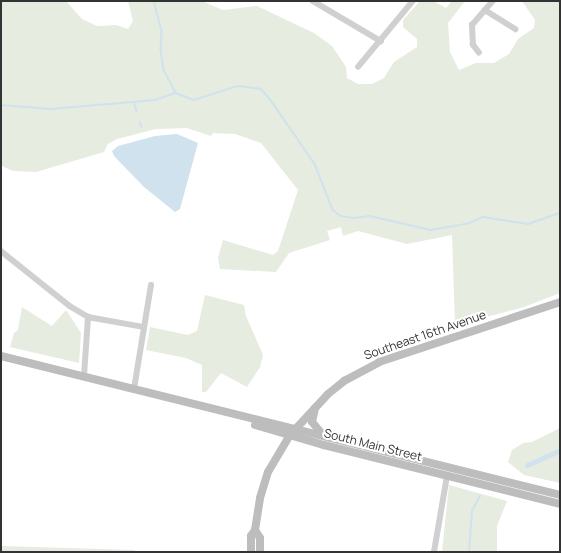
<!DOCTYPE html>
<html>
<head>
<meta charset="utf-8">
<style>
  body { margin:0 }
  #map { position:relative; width:561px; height:553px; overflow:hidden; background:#fff; font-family:Manrope,sans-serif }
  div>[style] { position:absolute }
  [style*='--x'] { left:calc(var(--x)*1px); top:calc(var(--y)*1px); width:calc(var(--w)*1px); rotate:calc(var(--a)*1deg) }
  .green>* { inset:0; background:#e6ecdf }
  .water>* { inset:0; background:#cfe2ee }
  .stream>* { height:1.5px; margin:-0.75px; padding:0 0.75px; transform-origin:0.75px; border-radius:0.75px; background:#cfe2ee }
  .canal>* { height:5px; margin:-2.5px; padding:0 2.5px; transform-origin:2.5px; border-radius:2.5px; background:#cfe2ee }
  .street>* { height:5.5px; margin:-2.75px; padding:0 2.75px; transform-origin:2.75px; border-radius:2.75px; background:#d0d0d0 }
  .secondary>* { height:8px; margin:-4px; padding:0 4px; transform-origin:4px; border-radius:4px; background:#bdbdbd }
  span { translate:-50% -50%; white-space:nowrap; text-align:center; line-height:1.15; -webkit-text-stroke:4px #fff; paint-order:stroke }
  .street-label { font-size:12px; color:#333 }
  .frame { position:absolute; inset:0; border:2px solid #333; pointer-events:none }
</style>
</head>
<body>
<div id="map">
  <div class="green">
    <div style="clip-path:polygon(1px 1px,66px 1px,82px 19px,97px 26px,116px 25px,128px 29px,133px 21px,128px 1px,202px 1px,223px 10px,257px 6px,314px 33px,332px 46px,346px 67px,347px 78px,358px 84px,372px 84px,384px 78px,394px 62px,417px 47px,417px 39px,403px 27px,403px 20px,420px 1px,433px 1px,446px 8px,452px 1px,465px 1px,448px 23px,450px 52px,459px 70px,476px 63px,494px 63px,509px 54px,518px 39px,534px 28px,535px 20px,522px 1px,560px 1px,560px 293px,524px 307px,455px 325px,452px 235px,407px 244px,358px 231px,343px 236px,341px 227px,327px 231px,330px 240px,289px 253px,276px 272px,220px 269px,218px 258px,223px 240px,273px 255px,278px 251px,298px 190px,261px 143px,235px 134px,213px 133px,211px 136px,187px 128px,156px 129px,117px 139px,108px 144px,104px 152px,36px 172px,13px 171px,4px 167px,1px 165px)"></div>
    <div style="clip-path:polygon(205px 295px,244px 305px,246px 316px,263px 355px,260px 367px,247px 387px,221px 373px,206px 392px,202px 392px,202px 365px,186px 358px,146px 350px,150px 327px,188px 335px,197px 331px)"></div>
    <div style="clip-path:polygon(22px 307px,52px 326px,66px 310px,81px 333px,79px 363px,10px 347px,14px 333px,18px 330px)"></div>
    <div style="clip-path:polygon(560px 428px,560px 483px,524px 475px,508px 462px,512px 450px,523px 443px,532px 442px)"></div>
    <div style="clip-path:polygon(449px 485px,507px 501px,497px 526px,497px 552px,442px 552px)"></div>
    <div style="clip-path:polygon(1px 546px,135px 550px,135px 552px,1px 552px)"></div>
  </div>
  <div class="water">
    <div style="clip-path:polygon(177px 134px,198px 143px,180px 209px,175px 212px,144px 187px,114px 156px,112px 151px,118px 146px,155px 136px)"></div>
  </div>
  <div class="stream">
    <div style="--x:154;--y:1;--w:31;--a:75"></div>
    <div style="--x:162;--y:31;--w:18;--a:93"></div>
    <div style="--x:161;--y:49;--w:21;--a:82"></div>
    <div style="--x:164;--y:70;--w:26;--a:62"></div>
    <div style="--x:176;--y:93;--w:19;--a:21"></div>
    <div style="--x:194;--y:100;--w:46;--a:-17.7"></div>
    <div style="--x:238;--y:86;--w:23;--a:7"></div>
    <div style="--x:261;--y:89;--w:13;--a:48"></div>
    <div style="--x:270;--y:99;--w:79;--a:55.3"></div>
    <div style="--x:315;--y:164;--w:49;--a:68.6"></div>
    <div style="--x:333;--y:210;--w:10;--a:37"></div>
    <div style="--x:341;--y:216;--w:13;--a:9"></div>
    <div style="--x:354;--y:218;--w:16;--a:-7"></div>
    <div style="--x:370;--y:216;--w:63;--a:12.9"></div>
    <div style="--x:431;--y:230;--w:39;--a:-10"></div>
    <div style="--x:469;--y:223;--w:15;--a:-23"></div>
    <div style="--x:483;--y:217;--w:46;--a:8.8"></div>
    <div style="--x:528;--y:224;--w:34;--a:-19"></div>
    <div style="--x:134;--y:102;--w:9;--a:72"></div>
    <div style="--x:1;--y:105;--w:50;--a:4.6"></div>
    <div style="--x:51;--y:109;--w:104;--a:-4.9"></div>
    <div style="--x:155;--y:100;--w:21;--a:-19"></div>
    <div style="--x:140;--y:122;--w:5;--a:68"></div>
    <div style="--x:469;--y:552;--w:41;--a:-85.8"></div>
    <div style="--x:472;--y:511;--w:17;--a:-62"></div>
  </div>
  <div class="canal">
    <div style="--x:527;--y:465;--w:36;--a:-24"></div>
  </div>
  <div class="street">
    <div style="--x:313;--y:1;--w:79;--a:30.5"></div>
    <div style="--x:485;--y:10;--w:36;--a:32"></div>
    <div style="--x:479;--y:53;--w:10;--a:-127"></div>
    <div style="--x:473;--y:45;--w:20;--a:-93"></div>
    <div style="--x:472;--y:25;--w:32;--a:-49"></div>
    <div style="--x:358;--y:67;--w:86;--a:-50.2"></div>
    <div style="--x:1;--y:251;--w:88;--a:38.6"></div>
    <div style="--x:70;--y:306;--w:21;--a:31"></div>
    <div style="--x:88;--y:317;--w:57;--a:10.1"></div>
    <div style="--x:84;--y:376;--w:59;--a:-86.1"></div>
    <div style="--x:134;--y:389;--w:105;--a:-80.7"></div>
    <div style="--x:434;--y:552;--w:77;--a:-80.3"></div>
  </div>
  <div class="secondary">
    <div style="--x:1;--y:356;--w:576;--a:13.96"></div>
    <div style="--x:315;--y:408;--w:14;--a:102"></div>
    <div style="--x:312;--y:422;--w:17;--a:50"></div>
    <div style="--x:255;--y:425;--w:72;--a:16.2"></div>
    <div style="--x:324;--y:445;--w:243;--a:14"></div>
    <div style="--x:255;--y:530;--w:9;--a:58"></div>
    <div style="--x:260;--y:538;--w:14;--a:90"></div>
    <div style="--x:251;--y:552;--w:16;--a:-90"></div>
    <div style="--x:251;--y:536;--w:7;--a:-56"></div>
    <div style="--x:255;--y:530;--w:32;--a:-81"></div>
    <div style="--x:260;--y:498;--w:27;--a:-73"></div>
    <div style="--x:268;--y:472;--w:43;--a:-59.3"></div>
    <div style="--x:290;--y:435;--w:56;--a:-47.2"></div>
    <div style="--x:328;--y:394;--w:21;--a:-39"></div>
    <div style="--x:344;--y:381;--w:40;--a:-28"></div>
    <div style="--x:379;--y:362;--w:191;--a:-18.3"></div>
  </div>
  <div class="street-label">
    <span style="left:425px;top:335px;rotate:-19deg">Southeast 16th Avenue</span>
    <span style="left:373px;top:445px;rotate:14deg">South Main Street</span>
  </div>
  <div class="frame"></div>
</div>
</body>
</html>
